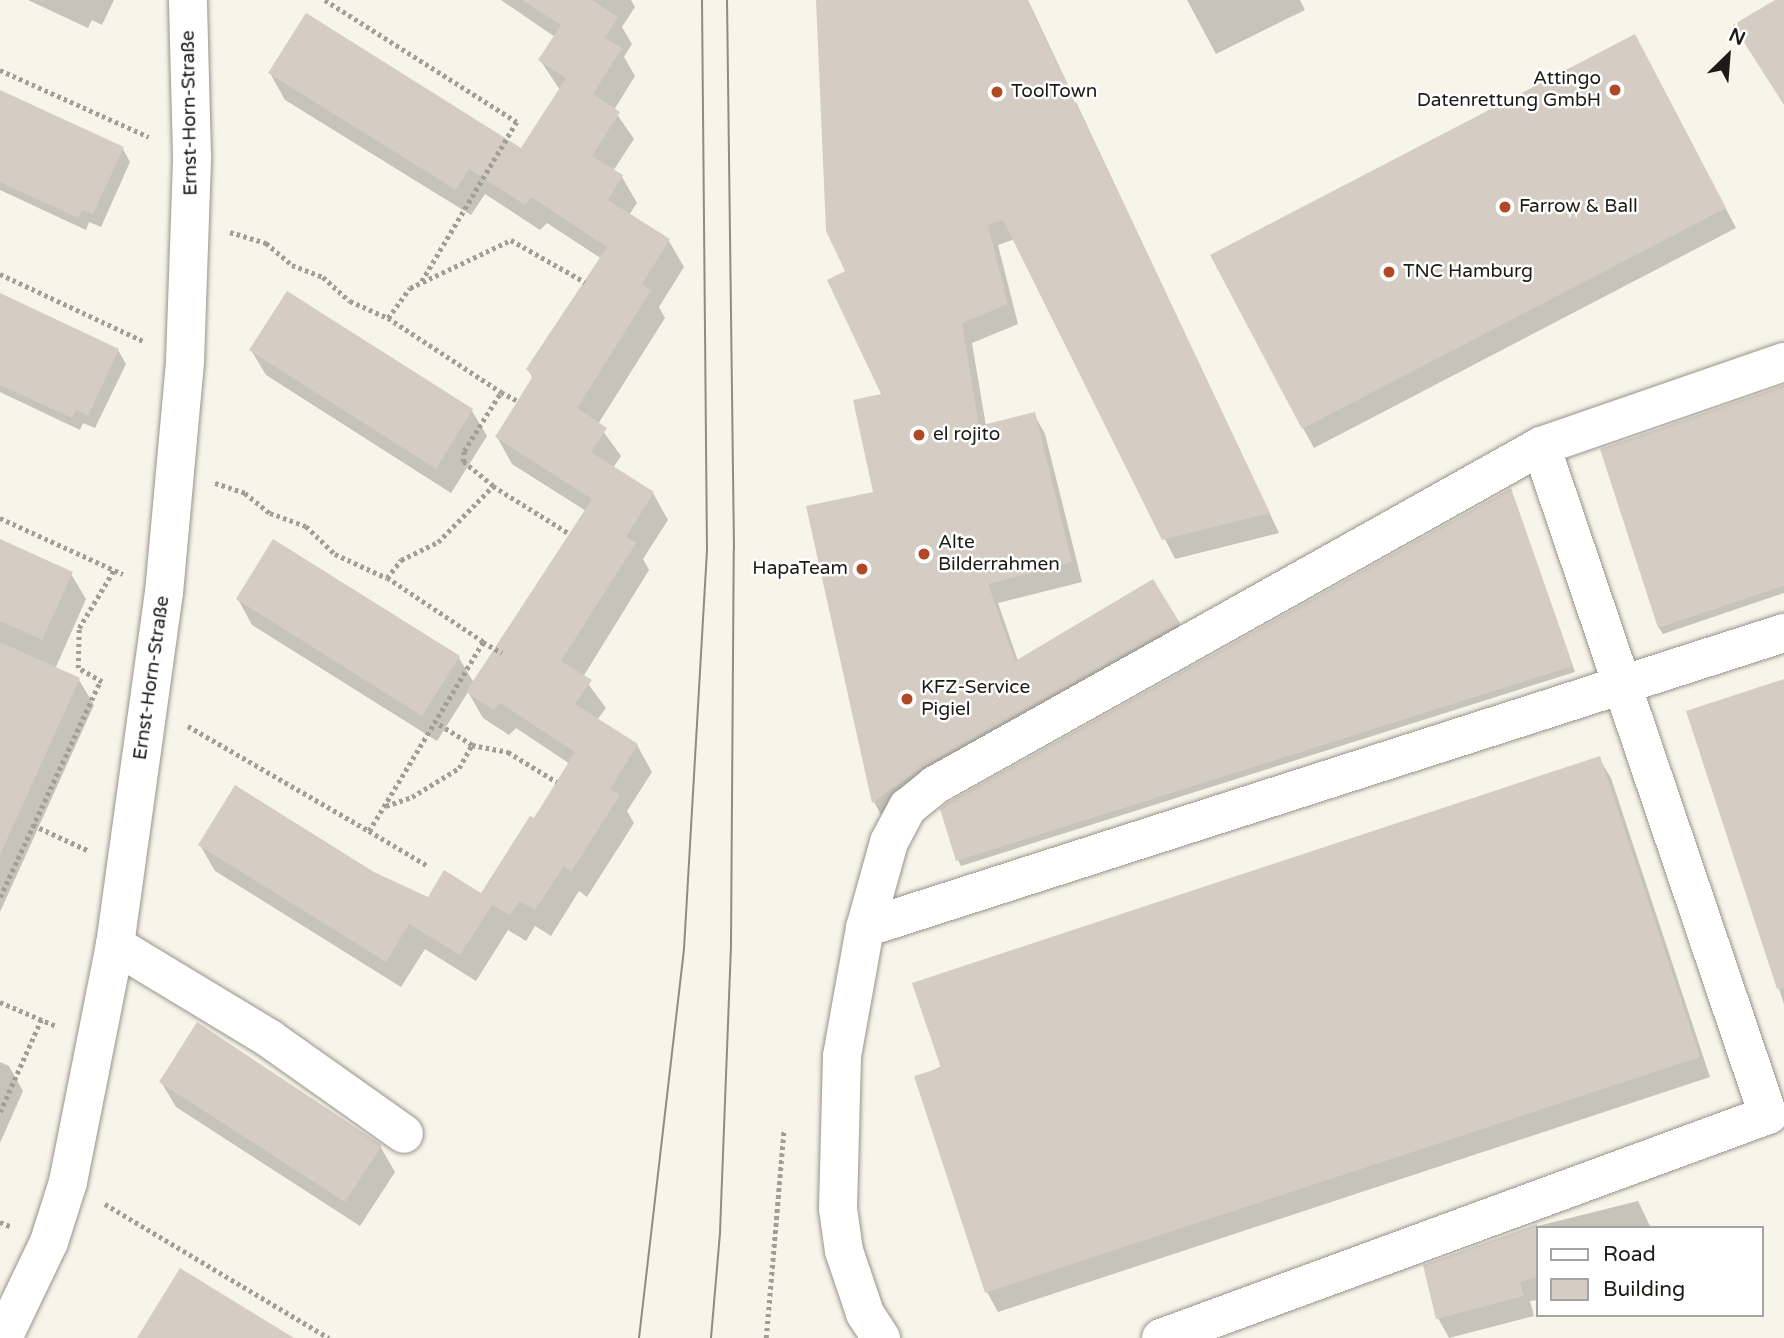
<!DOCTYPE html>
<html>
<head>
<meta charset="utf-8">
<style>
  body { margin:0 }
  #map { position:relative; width:1784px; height:1338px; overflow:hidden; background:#f7f4e9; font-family:"Varela Round",sans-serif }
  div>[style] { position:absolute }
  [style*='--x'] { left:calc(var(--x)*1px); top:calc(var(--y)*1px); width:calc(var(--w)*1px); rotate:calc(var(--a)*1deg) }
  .shadow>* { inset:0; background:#0003 }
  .building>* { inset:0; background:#d5cdc4 }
  .path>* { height:4.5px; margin-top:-2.25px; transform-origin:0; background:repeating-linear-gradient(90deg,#a09e96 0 3.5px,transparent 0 7px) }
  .roads { filter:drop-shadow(0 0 2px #97948a) drop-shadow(0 0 2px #97948a) }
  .minor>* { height:38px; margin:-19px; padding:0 19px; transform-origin:19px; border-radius:19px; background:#fff }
  .tram>* { height:2px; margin:-1px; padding:0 1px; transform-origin:1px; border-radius:1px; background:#8e8c84 }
  .dots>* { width:19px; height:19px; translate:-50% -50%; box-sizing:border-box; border:4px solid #fff; border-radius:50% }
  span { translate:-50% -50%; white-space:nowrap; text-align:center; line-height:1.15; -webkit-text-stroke:5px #fff; paint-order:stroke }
  .poi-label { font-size:19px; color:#1c1b17 }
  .right { translate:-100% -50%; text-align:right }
  .left { translate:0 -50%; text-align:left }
  .street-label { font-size:19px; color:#1c1b17 }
  .legend { position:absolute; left:1536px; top:1226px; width:228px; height:91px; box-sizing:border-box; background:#fff; border:2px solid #a4a4a2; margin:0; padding:9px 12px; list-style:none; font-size:21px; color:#1c1b17 }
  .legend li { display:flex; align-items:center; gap:14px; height:35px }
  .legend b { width:35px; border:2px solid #a4a4a2 }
  .north { position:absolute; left:1693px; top:21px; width:70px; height:70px; -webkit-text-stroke:5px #fff; paint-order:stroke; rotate:25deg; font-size:19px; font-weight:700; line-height:28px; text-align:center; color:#1c1b17 }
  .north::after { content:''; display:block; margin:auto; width:24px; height:32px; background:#1c1b17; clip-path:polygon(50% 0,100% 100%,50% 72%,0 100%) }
</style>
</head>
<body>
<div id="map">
  <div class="shadow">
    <div style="clip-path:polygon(28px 0,114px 0,102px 25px,92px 20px,88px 28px)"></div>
    <div style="clip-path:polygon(501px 0,631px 0,635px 7px,622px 27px,632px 44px,624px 57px,635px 76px,614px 110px,634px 139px,613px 171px,622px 177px,637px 203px,629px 215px,669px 241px,684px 267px,659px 307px,665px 318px,598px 424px,621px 456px,613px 468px,653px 493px,668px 520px,643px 559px,649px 570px,583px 677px,606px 708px,597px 720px,637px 745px,652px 772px,627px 811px,634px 823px,587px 897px,579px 891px,551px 936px,535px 926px,526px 941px,508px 930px,476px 981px,425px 949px,401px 987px,215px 871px,200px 845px,373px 873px,429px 899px,482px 896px,570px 764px,516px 728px,509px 735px,483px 718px,468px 692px,437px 741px,252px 625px,238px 599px,459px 658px,474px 683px,586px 511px,512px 464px,497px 437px,533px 379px,528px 369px,602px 259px,547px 223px,540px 230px,485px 194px,471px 215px,285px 100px,270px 73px,522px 151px,560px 90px,540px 60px,555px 37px)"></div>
    <div style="clip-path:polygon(818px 0,1028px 0,1279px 533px,1175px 559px,1015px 239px,998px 245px,1018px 324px,972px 343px,986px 426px,1034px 414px,1045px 434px,1082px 582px,998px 603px,1018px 661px,1179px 624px,1190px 643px,885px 822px,874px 802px,808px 508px,875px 493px,884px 396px,847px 272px)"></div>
    <div style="clip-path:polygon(1187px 0,1300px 0,1305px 10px,1216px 54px)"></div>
    <div style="clip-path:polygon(1646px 56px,1736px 228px,1314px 448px,1303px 428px)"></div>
    <div style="clip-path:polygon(0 93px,123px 149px,130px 162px,101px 227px,89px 222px,86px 230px,0 190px)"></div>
    <div style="clip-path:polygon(288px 293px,472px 411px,487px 436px,451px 493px,266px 375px,251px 350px)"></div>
    <div style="clip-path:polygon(0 295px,118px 350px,126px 364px,95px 428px,83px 423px,80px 430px,0 392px)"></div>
    <div style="clip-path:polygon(1784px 387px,1784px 593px,1663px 634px,1659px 628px)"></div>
    <div style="clip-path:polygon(1513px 496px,1575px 672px,961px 866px,958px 860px)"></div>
    <div style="clip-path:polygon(0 541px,71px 574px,86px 599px,55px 669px,79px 680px,94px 705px,0 912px)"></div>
    <div style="clip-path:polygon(1784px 681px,1784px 1004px,1688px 712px)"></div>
    <div style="clip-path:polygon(1599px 758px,1611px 778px,1710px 1077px,998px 1312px,987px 1292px,916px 1078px)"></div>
    <div style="clip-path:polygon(0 1062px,9px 1066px,23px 1091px,0 1143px)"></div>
    <div style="clip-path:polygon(161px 1082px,380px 1146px,395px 1172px,360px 1226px,176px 1107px)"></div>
    <div style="clip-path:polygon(1638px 1201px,1651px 1228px,1537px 1228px,1537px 1300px,1530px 1301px,1534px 1316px,1449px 1338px,1438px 1318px,1526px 1229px)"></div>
  </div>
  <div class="building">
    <div style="clip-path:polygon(522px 0,592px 0,618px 17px,605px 38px,622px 48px,593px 94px,620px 112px,592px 156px,623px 175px,608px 200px,670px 239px,642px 284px,651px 290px,577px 408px,607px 428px,591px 452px,654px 492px,626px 537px,636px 543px,561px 661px,592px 680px,575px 704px,638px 744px,610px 789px,620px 795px,571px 872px,564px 866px,535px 910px,520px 901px,510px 915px,492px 905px,460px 955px,409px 924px,386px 962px,198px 845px,235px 785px,374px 872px,428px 897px,444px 870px,481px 893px,530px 816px,534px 818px,575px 752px,500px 703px,494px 710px,466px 692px,592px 499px,495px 437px,533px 376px,526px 369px,607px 247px,531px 197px,525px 205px,469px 169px,456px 190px,268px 73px,306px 13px,521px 148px,566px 78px,538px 60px,561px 25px)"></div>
    <div style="clip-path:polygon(816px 0,1027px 0,1270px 513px,1162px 540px,1003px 220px,988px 225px,1008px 304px,962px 323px,979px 426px,1035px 412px,1072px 562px,988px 584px,1015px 661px,1153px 579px,1180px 623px,924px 766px,872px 803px,806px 506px,873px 492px,853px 400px,881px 394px,827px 280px,845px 271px,826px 231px)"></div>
    <div style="clip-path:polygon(1775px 0,1784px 0,1784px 105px,1733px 25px)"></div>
    <div style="clip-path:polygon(1635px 34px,1726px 208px,1302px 429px,1210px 255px)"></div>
    <div style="clip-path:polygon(0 90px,124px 147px,93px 214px,82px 210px,78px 218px,0 182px)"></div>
    <div style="clip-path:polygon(287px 291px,473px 409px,436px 469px,249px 350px)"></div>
    <div style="clip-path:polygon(0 293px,119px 349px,88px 416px,76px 410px,72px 418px,0 385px)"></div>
    <div style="clip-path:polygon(1784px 385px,1784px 586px,1658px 628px,1600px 449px)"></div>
    <div style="clip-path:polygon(1511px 488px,1573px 666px,956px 861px,940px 809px,947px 803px)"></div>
    <div style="clip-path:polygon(0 539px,73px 572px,42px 640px,0 621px)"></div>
    <div style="clip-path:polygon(273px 539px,460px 656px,422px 716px,236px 599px)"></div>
    <div style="clip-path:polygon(0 642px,80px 678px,0 855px)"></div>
    <div style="clip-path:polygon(1784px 679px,1784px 988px,1777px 989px,1686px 711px)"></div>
    <div style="clip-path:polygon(1600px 756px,1700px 1057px,985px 1293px,914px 1076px,941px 1068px,912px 983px)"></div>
    <div style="clip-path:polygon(197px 1022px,382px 1145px,345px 1202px,159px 1082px)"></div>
    <div style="clip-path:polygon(1537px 1224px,1537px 1277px,1520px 1282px,1524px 1296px,1436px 1319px,1423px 1265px)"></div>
    <div style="clip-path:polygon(180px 1268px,294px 1338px,137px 1338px)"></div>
  </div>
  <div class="path">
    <div style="--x:325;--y:0;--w:227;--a:32.4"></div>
    <div style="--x:517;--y:122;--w:187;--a:120.8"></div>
    <div style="--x:0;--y:70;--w:163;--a:24.2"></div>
    <div style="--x:230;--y:232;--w:38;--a:17"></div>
    <div style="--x:266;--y:243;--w:34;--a:40"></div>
    <div style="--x:292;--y:265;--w:33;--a:21"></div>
    <div style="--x:323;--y:277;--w:36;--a:42"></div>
    <div style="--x:350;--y:301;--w:42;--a:24.1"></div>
    <div style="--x:388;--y:318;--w:135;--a:33.2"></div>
    <div style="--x:0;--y:274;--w:160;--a:25.1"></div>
    <div style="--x:388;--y:318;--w:37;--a:-54"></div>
    <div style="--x:410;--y:288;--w:112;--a:-25.4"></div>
    <div style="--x:511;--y:240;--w:85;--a:29.6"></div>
    <div style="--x:215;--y:483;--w:32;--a:18"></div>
    <div style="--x:245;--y:493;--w:32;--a:39"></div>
    <div style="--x:270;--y:513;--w:38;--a:20"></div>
    <div style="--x:306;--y:526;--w:40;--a:44"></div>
    <div style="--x:335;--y:554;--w:57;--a:24.8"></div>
    <div style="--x:387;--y:578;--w:23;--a:-52"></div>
    <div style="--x:401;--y:560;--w:41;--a:-25.9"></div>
    <div style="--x:438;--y:542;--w:78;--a:-45.5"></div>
    <div style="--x:493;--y:486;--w:91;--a:31.9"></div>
    <div style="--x:493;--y:486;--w:38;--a:-141"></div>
    <div style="--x:463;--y:462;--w:11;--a:-85"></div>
    <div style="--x:464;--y:451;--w:70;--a:-57.9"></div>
    <div style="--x:501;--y:392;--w:19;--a:28"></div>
    <div style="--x:0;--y:518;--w:135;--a:24.5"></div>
    <div style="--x:483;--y:642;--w:22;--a:30"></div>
    <div style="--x:102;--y:682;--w:28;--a:-150"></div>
    <div style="--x:78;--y:668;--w:40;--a:-88.6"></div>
    <div style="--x:79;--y:628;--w:68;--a:-58.9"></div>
    <div style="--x:188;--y:726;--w:209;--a:30.1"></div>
    <div style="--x:369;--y:831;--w:221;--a:-58.9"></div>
    <div style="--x:483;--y:642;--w:115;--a:-146.3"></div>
    <div style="--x:472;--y:745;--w:37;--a:11"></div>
    <div style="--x:508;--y:752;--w:57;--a:31.5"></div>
    <div style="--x:386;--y:806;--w:28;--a:-19"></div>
    <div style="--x:412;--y:797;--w:55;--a:-31.7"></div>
    <div style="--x:459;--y:768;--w:26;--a:-61"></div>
    <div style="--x:472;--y:745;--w:42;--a:-148.6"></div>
    <div style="--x:33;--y:825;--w:60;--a:24.8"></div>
    <div style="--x:369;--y:831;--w:69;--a:30.7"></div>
    <div style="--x:0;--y:897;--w:237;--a:-65.1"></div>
    <div style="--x:0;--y:1002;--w:61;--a:23.2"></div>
    <div style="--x:0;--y:1112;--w:101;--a:-66"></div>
    <div style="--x:105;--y:1204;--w:261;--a:30.9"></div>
    <div style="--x:0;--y:1222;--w:11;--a:22"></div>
    <div style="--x:766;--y:1338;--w:210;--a:-85.1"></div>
  </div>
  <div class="roads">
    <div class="minor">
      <div style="--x:865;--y:928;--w:965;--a:-17.8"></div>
      <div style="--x:115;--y:945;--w:181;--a:31.2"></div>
      <div style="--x:270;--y:1039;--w:164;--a:35.3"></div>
      <div style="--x:3;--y:1338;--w:106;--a:-64.4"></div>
      <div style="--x:49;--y:1242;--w:63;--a:-72.4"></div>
      <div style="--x:68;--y:1182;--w:242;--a:-78.8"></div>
      <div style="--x:115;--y:945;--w:355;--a:-82.1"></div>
      <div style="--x:164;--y:593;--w:233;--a:-84.8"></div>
      <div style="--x:185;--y:361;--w:205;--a:-88"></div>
      <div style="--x:192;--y:156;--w:156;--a:-91.5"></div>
      <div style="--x:881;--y:1338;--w:30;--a:-123"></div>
      <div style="--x:865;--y:1313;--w:65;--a:-108.7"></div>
      <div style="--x:844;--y:1251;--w:42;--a:-98.1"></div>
      <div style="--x:838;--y:1209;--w:153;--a:-88.5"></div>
      <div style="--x:842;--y:1056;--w:130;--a:-79.8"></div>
      <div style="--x:865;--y:928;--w:89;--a:-74.4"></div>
      <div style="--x:889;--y:842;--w:40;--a:-62"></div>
      <div style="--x:908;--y:807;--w:35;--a:-39"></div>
      <div style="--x:935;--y:785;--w:694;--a:-29.22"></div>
      <div style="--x:1541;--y:446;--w:257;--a:-19.1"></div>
      <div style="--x:1161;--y:1338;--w:647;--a:-20.17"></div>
      <div style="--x:1768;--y:1115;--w:706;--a:-108.74"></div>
    </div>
  </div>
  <div class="tram">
    <div style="--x:639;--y:1338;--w:392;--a:-83.4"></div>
    <div style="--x:684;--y:949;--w:399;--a:-86.7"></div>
    <div style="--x:707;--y:551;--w:551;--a:-90.52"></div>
    <div style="--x:711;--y:1338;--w:106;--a:-85.1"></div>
    <div style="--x:720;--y:1232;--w:288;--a:-87.8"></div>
    <div style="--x:731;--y:944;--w:395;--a:-89.6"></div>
    <div style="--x:734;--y:549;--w:549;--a:-90.73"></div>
  </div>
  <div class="dots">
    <div style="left:1615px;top:90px;background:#b04826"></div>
    <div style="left:997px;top:92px;background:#b04826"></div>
    <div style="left:1505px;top:207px;background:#b04826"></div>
    <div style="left:1389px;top:272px;background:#b04826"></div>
    <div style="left:919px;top:435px;background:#b04826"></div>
    <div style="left:924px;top:554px;background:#b04826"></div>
    <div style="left:862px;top:569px;background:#b04826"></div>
    <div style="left:907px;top:699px;background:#b04826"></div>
  </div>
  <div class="poi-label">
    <span class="right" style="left:1601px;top:90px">Attingo<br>Datenrettung GmbH</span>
    <span class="left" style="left:1011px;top:92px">ToolTown</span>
    <span class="left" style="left:1519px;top:207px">Farrow &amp; Ball</span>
    <span class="left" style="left:1403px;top:272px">TNC Hamburg</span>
    <span class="left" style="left:933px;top:435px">el rojito</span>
    <span class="left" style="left:938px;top:554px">Alte<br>Bilderrahmen</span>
    <span class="right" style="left:848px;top:569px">HapaTeam</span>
    <span class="left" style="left:921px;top:699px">KFZ-Service<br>Pigiel</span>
  </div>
  <div class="street-label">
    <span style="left:190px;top:113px;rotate:-91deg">Ernst-Horn-Straße</span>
    <span style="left:152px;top:678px;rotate:-82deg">Ernst-Horn-Straße</span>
  </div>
  <ul class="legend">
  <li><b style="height:9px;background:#fff"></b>Road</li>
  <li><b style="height:19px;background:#d5cdc4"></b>Building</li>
  </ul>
  <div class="north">N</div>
</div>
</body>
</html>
